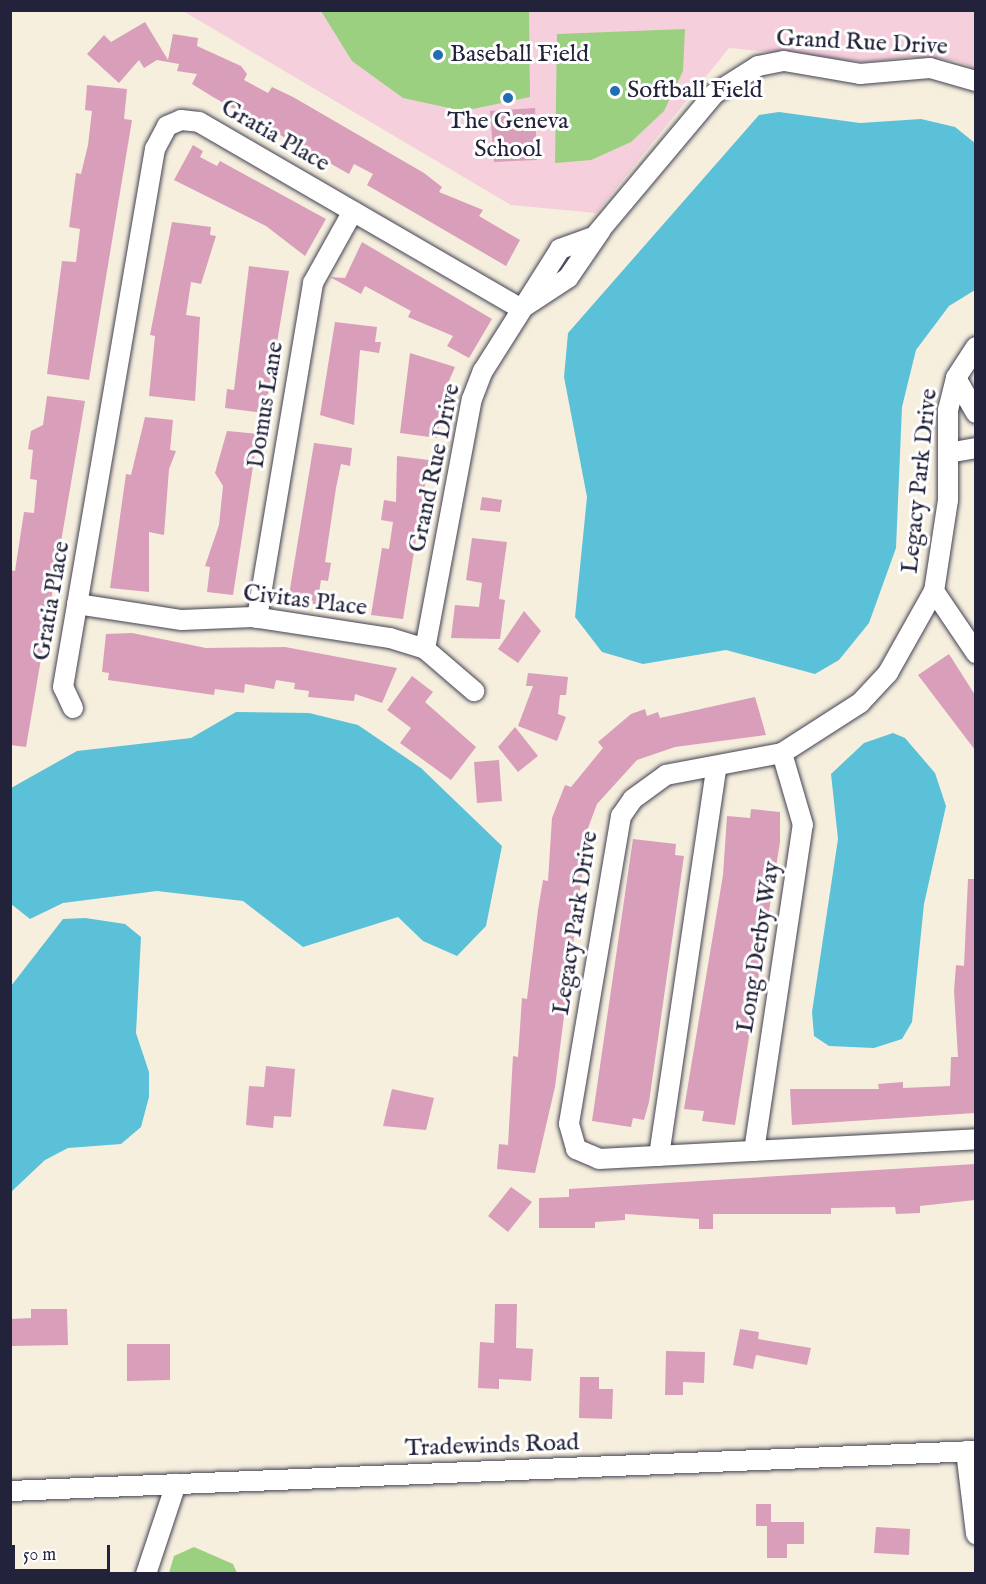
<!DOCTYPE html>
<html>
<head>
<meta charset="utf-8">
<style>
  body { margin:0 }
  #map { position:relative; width:986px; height:1584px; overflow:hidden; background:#f6efde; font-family:"IM FELL English",serif }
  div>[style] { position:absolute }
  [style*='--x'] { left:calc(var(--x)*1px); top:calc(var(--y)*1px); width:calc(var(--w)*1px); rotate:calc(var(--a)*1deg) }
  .built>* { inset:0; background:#f5cfdb }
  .green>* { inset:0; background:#9bd081 }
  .water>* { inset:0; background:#5bc1d8 }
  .building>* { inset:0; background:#d89eba }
  .roads { filter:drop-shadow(0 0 2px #424153) drop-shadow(0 0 2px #424153) }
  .minor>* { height:20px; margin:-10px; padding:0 10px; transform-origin:10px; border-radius:10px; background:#fff }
  .dots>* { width:16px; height:16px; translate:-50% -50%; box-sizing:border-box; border:3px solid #fff; border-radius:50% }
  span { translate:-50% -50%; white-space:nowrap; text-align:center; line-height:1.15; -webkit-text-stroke:6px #fff; paint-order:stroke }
  .street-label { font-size:24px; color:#22223b }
  .poi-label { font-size:24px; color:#22223b }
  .left { translate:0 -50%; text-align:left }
  .frame { position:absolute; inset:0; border:12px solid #22223b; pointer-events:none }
  .scale { position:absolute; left:12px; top:1545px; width:98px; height:27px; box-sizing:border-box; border:3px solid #22223b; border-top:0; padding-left:8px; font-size:18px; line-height:21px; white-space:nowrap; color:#22223b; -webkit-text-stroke:4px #fff; paint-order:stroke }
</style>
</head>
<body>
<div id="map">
  <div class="built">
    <div style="clip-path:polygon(183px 11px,975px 11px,975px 68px,957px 61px,909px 57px,866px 62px,729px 48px,596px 213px,511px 205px)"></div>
  </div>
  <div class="green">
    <div style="clip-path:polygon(321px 11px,529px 11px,530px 97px,463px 111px,403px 98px,352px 61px)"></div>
    <div style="clip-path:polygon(685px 29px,683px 71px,664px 111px,631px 142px,591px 160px,555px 163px,557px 34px)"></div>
    <div style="clip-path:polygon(194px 1547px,233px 1564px,237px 1573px,169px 1573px,174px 1556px)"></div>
  </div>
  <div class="water">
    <div style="clip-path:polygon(779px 112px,860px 123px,921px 119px,955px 127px,975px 143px,975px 290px,949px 306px,916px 350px,902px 407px,896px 548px,869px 623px,839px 660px,815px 674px,726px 650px,643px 664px,602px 652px,575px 617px,587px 497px,564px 377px,568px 333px,759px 115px)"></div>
    <div style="clip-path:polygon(236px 712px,309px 713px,358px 725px,421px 768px,502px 846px,486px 926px,457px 956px,423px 941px,398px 917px,303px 947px,243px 901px,157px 891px,63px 903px,30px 919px,11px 904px,11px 788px,77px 751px,191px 738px)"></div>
    <div style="clip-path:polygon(893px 733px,905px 738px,935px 773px,946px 806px,924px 904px,912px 1022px,902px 1039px,874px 1048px,829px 1046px,814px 1036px,812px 1012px,838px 839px,831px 774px,864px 743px)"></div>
    <div style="clip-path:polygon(85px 918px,125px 924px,141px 937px,136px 1033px,149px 1072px,149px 1097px,141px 1127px,121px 1144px,68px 1148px,45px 1160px,11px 1192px,11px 986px,63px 919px)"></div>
  </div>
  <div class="building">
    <div style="clip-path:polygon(145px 22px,168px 60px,173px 34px,198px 38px,197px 46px,241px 66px,247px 74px,244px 80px,268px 93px,272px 87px,293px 97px,424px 173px,442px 187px,439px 192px,483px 210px,479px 216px,520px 240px,506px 266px,367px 185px,373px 174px,354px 164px,349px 174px,213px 97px,192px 84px,197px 74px,177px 71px,179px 64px,157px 60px,144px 68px,139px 60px,119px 83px,87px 54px,104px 35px,111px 42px)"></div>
    <div style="clip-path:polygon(87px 85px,127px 89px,124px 119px,132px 120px,89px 380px,47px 374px,62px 261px,76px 262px,80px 229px,69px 227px,76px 173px,81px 174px,88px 145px,92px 111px,85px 110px)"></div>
    <div style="clip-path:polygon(535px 108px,537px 160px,494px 162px,490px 111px)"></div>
    <div style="clip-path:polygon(193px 145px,203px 151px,200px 157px,217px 166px,220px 161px,326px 219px,305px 256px,266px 226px,174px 180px)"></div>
    <div style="clip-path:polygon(172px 222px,211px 227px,210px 235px,216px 236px,201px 284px,191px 282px,186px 315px,200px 317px,195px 401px,149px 396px,155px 336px,150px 335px)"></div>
    <div style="clip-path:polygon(362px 242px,492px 319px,469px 358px,447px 346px,453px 336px,408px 317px,411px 311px,365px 286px,361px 294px,330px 277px,345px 278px)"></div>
    <div style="clip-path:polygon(249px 266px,289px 271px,265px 413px,225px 408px,227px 389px,234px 390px)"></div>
    <div style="clip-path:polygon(335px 322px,377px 327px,375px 342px,381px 342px,379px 353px,360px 350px,354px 425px,320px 415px)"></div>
    <div style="clip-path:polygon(410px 353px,455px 367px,445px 390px,437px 438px,400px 433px)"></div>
    <div style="clip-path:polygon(47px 396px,85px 401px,26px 747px,10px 745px,10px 570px,15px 571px,24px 512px,34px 513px,37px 480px,30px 479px,33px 450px,28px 449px,31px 431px,43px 425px)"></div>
    <div style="clip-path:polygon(145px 417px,173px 420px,170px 450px,176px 451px,169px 469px,164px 535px,149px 532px,149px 592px,110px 588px,126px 474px,131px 475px)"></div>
    <div style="clip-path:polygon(227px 431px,258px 434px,233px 595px,207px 592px,210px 567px,205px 566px,219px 525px,223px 486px,215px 473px)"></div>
    <div style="clip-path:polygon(314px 443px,352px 448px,350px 466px,341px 464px,336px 488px,325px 562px,331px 563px,328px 581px,321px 580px,317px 605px,289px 595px)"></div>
    <div style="clip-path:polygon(397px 456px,429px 460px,403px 619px,371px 615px,382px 548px,389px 549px,393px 522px,381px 520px,384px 500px,396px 502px)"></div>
    <div style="clip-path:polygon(482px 497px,502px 500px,500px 512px,480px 510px)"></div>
    <div style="clip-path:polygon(472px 538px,507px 542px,499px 599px,505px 600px,500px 639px,451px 638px,455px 605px,479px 607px,482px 583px,466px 580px)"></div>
    <div style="clip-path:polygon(524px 611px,541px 631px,518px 663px,498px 649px)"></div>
    <div style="clip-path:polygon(132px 633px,206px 648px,285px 647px,397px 668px,382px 703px,355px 694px,354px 701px,308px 697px,309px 691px,294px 689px,295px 683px,276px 680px,274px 689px,245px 684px,244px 693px,215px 689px,214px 695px,108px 680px,109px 673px,102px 672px,106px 634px)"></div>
    <div style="clip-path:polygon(949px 654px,975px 695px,975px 750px,918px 675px)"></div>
    <div style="clip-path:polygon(528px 673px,568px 677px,566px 695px,560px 695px,558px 714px,566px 717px,557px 741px,518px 726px,533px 686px,526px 686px)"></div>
    <div style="clip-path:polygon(412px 676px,433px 692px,425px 702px,476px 747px,451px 780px,400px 743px,411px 728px,387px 710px)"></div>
    <div style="clip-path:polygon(755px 697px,766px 735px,675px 747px,637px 760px,597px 804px,588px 828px,555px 1087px,535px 1173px,497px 1169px,499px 1144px,508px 1145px,513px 1056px,518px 1057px,522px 998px,527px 999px,538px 910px,543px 880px,548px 881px,552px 818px,565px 785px,571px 787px,603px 748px,598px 742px,631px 714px,645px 709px,647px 716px,658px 712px,660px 718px)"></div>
    <div style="clip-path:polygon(515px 727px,538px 756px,518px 772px,498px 747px)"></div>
    <div style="clip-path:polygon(499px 760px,502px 801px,477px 803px,474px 762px)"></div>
    <div style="clip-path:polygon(751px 809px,780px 812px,780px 842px,735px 1125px,702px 1121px,704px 1111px,684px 1109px,723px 875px,727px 816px,750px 818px)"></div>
    <div style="clip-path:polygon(633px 839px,676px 844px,675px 855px,684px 856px,649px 1102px,644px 1120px,633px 1118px,631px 1127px,592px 1121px)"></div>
    <div style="clip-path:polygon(968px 879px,975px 879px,975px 1113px,792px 1125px,790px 1089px,879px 1089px,878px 1084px,903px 1082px,903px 1088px,950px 1086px,951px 1057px,958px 1057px,954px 991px,956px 965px,964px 966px)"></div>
    <div style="clip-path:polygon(266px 1066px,295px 1069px,291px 1117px,274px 1116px,273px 1128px,246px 1125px,249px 1086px,264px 1087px)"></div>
    <div style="clip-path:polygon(392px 1089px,434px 1098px,426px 1130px,383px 1126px)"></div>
    <div style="clip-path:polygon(975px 1164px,975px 1200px,920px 1206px,920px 1213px,896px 1214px,895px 1207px,831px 1208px,831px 1214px,713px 1214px,713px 1229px,699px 1229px,699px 1219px,625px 1214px,625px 1220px,595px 1222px,595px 1228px,539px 1228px,539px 1198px,569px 1197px,569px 1189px)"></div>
    <div style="clip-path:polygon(511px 1187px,532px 1202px,508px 1232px,488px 1216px)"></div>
    <div style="clip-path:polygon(495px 1304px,517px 1304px,516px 1348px,533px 1349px,531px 1381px,499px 1379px,499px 1389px,478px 1388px,480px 1342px,494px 1343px)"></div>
    <div style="clip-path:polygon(31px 1309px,67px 1309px,68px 1345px,10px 1346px,10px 1319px,31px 1318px)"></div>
    <div style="clip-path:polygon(740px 1329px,759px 1332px,758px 1339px,811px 1348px,807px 1365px,756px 1355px,753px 1369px,733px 1365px)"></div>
    <div style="clip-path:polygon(127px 1344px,170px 1344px,170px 1380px,127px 1381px)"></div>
    <div style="clip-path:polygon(666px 1351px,705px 1352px,704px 1383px,683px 1382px,683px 1395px,665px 1395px)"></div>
    <div style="clip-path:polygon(580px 1377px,599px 1377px,599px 1389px,613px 1389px,612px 1419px,579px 1418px)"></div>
    <div style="clip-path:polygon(756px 1504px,771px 1504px,771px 1522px,804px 1522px,804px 1544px,787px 1544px,787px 1558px,767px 1558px,767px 1526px,756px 1526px)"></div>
    <div style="clip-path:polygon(876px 1527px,910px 1529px,909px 1555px,874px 1553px)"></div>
  </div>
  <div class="roads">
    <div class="minor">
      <div style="--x:522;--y:308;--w:55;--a:-33.1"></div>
      <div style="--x:568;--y:278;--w:58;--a:-55.5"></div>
      <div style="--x:976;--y:347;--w:37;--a:123"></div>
      <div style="--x:956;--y:378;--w:32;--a:104"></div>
      <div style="--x:948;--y:409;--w:91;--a:90"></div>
      <div style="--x:948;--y:500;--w:92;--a:98.7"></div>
      <div style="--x:934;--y:591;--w:94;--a:119.3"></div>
      <div style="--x:888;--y:673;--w:41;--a:133"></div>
      <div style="--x:860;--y:703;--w:93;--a:147.3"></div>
      <div style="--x:782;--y:753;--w:118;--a:169.3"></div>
      <div style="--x:666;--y:775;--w:41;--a:144"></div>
      <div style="--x:633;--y:799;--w:21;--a:125"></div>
      <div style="--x:621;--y:816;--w:312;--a:99.6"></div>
      <div style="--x:569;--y:1124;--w:26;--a:74"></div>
      <div style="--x:576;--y:1149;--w:25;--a:23"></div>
      <div style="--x:599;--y:1159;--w:378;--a:-3"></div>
      <div style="--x:956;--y:378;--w:40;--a:60.3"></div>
      <div style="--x:948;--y:453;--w:28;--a:-10"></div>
      <div style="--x:934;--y:591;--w:75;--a:55.9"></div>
      <div style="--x:77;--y:604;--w:106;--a:8.7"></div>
      <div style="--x:182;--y:620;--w:71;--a:-2.4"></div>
      <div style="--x:253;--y:617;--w:139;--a:8.7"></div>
      <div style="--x:390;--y:638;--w:37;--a:17"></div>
      <div style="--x:425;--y:649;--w:65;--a:40.6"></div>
      <div style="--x:257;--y:618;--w:340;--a:-80.5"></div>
      <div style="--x:313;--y:283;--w:82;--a:-60.9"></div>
      <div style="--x:425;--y:649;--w:254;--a:-79.4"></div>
      <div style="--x:472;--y:399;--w:30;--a:-69"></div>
      <div style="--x:483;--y:371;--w:144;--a:-57.7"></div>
      <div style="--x:560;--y:249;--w:37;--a:-20"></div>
      <div style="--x:595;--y:236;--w:185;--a:-50"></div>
      <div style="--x:714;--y:94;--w:52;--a:-32.5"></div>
      <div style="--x:758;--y:66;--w:26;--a:-11"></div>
      <div style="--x:784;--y:61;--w:77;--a:9.7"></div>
      <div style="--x:860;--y:74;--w:70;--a:-4.9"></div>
      <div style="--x:930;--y:68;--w:48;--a:15.8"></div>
      <div style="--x:73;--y:708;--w:23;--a:-115"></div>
      <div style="--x:63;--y:687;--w:546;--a:-80.3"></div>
      <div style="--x:155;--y:149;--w:26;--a:-62"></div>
      <div style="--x:167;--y:126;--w:15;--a:-23"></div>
      <div style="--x:181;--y:120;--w:18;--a:6"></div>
      <div style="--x:199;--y:122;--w:372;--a:30.1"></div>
      <div style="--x:754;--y:1151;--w:330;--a:-81.5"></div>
      <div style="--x:803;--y:825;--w:75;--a:-106.3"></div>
      <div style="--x:659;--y:1156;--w:391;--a:-81.6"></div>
      <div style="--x:966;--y:1451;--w:84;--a:83.1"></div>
      <div style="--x:10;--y:1491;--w:967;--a:-2.37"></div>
      <div style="--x:146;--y:1574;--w:95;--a:-71.6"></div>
    </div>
  </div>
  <div class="dots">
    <div style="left:438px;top:55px;background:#1f6fb2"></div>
    <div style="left:615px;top:91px;background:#1f6fb2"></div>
    <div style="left:508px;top:98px;background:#1f6fb2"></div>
  </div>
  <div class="street-label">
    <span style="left:862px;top:43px;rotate:3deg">Grand Rue Drive</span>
    <span style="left:275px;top:136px;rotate:30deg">Gratia Place</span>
    <span style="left:266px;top:405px;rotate:-81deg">Domus Lane</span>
    <span style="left:435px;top:468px;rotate:-78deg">Grand Rue Drive</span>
    <span style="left:920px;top:481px;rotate:-84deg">Legacy Park Drive</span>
    <span style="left:52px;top:601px;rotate:-80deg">Gratia Place</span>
    <span style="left:305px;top:601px;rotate:7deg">Civitas Place</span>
    <span style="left:576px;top:923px;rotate:-81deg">Legacy Park Drive</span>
    <span style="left:759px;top:947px;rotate:-81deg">Long Derby Way</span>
    <span style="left:492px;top:1446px;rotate:-2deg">Tradewinds Road</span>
  </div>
  <div class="poi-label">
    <span class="left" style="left:450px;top:55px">Baseball Field</span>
    <span class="left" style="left:627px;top:91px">Softball Field</span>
    <span style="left:508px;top:136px">The Geneva<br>School</span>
  </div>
  <div class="frame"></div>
  <div class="scale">50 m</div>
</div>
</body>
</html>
